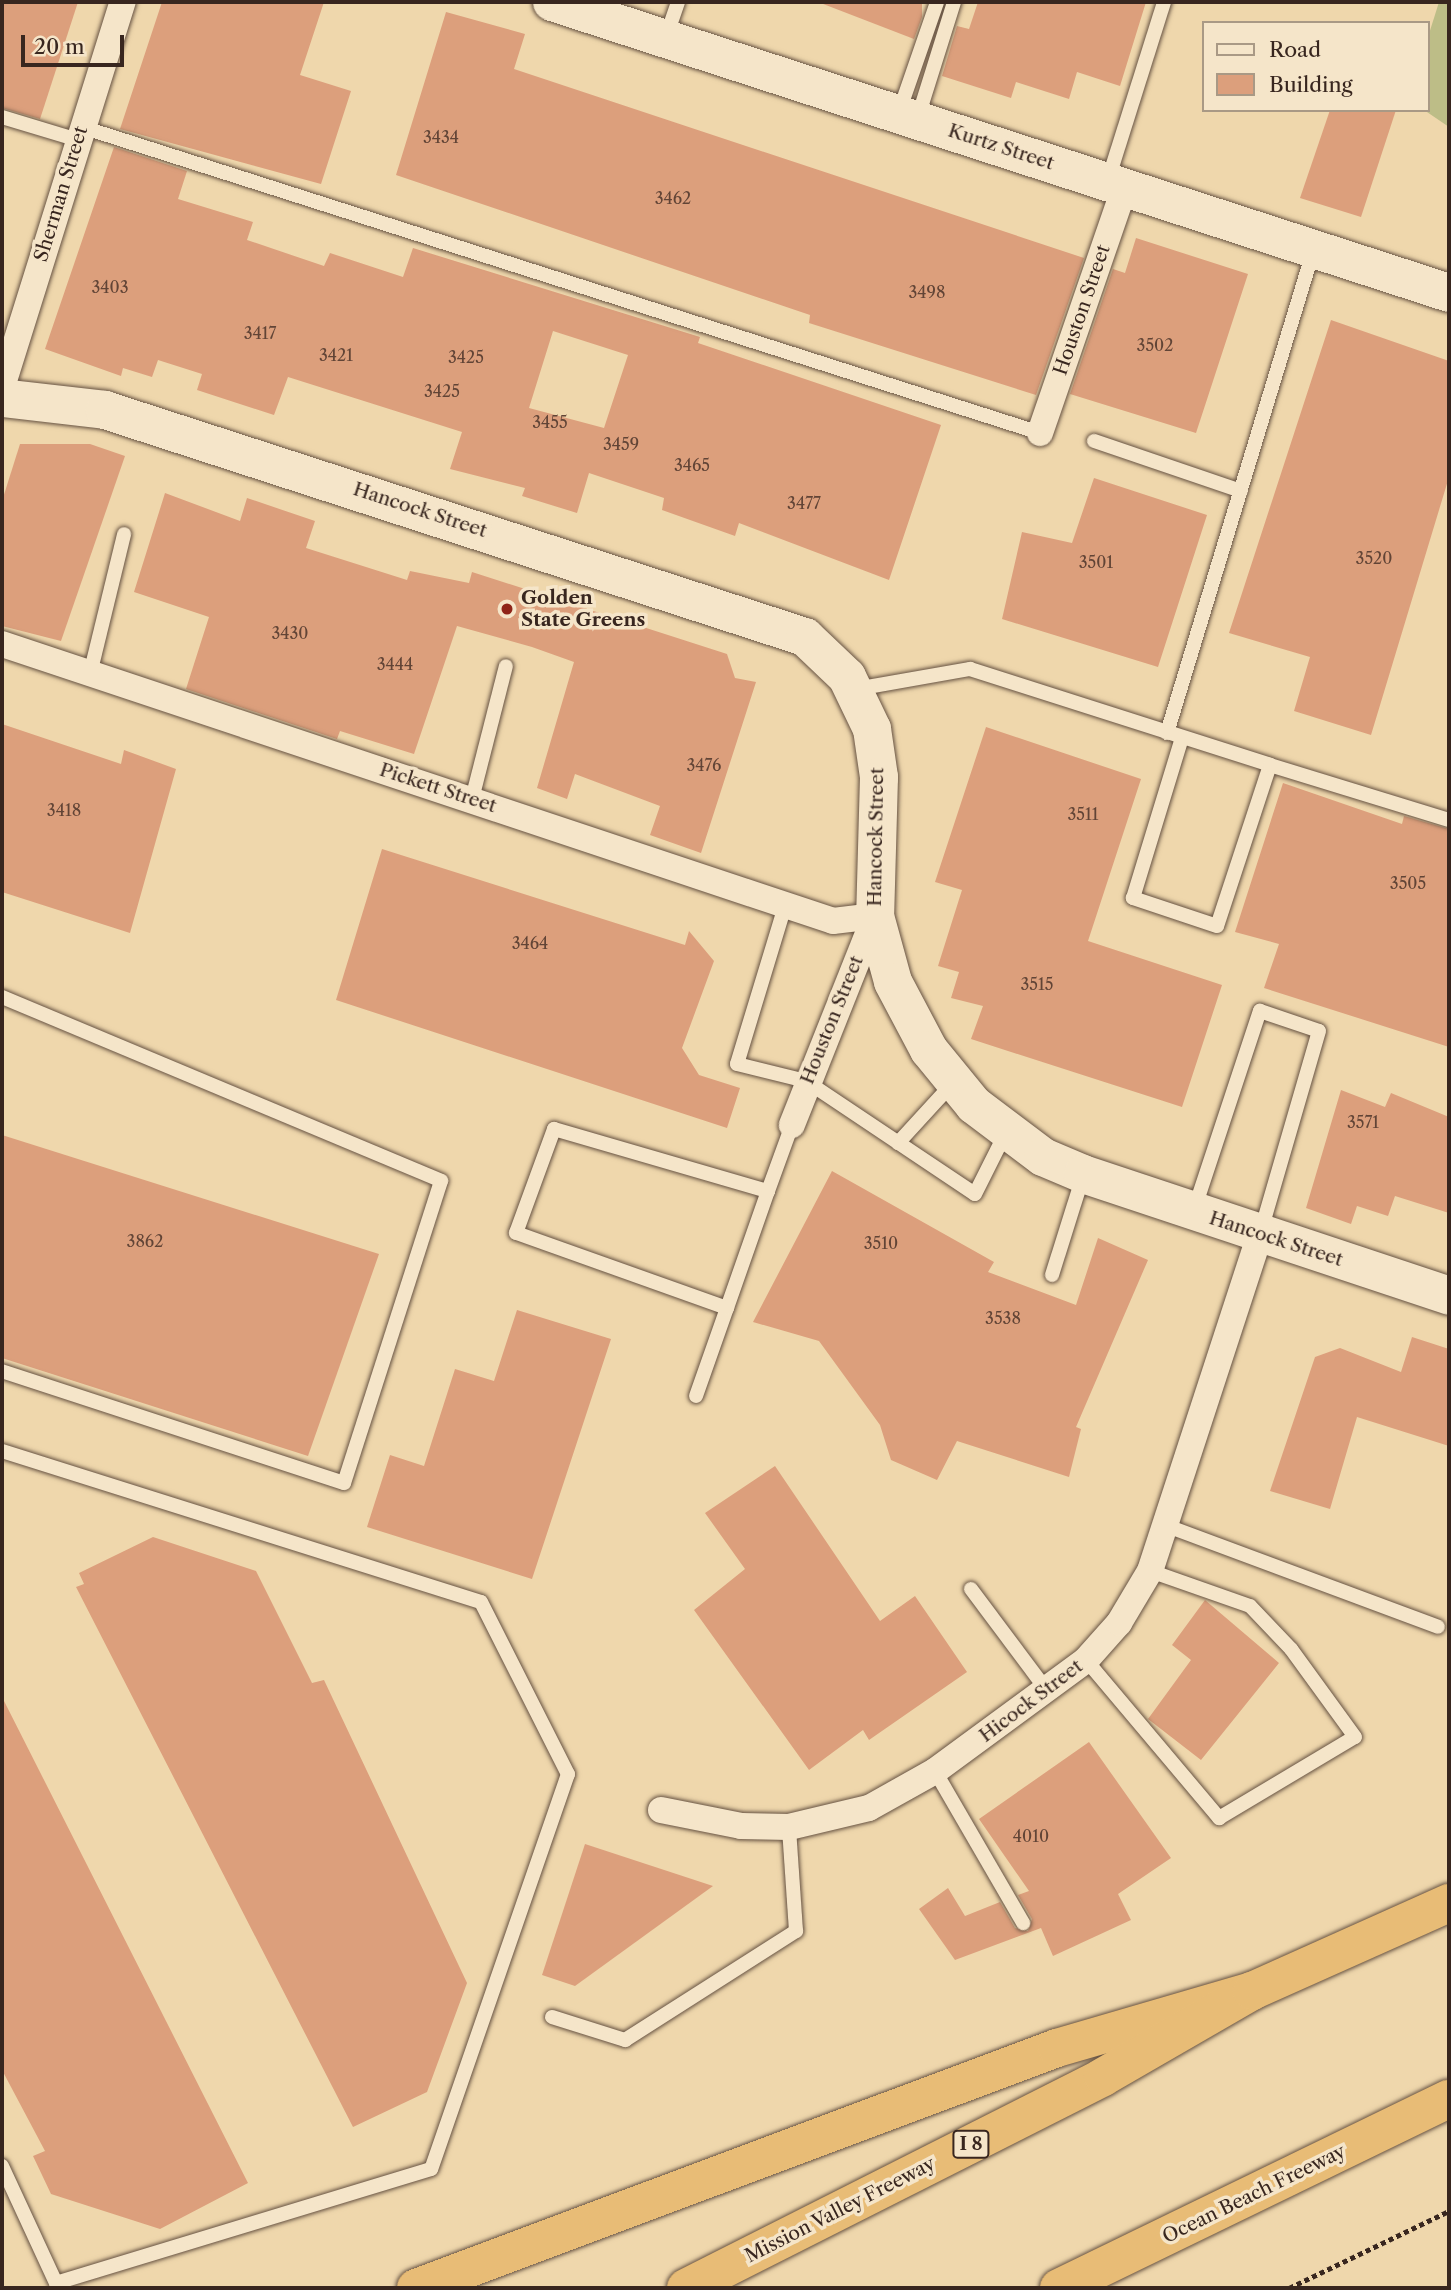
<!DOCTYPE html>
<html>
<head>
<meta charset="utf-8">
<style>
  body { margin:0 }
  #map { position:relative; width:1451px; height:2290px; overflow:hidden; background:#efd7ac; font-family:"Libre Caslon Text",serif }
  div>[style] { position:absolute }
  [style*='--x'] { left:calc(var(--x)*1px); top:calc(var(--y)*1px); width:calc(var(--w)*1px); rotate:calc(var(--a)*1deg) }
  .green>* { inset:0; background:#bdbd87 }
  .building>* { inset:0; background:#dc9f7c }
  .path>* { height:4.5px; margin-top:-2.25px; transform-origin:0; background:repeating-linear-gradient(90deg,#38261f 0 5px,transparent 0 8.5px) }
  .roads { filter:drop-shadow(0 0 2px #665242) drop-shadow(0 0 2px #665242) }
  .lane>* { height:14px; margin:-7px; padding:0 7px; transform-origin:7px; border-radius:7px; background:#f5e5c9 }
  .street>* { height:26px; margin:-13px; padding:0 13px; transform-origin:13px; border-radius:13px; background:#f5e5c9 }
  .secondary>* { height:38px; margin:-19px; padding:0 19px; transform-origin:19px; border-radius:19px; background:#f5e5c9 }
  .highway>* { height:38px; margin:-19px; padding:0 19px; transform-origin:19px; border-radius:19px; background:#e8bc76 }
  .dots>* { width:19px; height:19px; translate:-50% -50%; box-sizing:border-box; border:4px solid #f5e5c9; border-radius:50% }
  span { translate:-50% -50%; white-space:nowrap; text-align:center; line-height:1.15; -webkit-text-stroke:7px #f5e5c9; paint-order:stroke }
  .number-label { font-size:16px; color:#614436 }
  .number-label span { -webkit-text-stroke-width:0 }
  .shield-label span { padding:2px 5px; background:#f5e5c9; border:2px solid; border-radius:5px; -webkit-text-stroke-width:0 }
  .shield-label { font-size:18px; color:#38261f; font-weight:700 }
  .street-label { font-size:19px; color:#38261f }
  .poi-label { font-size:19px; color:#38261f; font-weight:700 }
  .left { translate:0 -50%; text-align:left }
  .frame { position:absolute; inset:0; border:4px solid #38261f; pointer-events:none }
  .legend { position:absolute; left:1202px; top:21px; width:228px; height:91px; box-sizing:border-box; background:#f5e5c9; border:2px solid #a99985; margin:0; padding:9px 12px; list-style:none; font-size:21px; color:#38261f }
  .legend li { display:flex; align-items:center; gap:14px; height:35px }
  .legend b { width:35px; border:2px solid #a99985 }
  .scale { position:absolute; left:21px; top:35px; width:103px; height:32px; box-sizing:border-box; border:4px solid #38261f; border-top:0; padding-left:9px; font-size:21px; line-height:24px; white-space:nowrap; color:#38261f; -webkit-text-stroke:5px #f5e5c9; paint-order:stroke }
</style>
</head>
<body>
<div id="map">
  <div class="green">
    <div style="clip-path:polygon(1439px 2px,1449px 2px,1449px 127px,1424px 110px,1428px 37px)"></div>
  </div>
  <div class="building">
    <div style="clip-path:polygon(2px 2px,78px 2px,40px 119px,2px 108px)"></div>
    <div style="clip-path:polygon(162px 2px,324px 2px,300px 75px,351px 91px,321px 184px,120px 129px)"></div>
    <div style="clip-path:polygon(818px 2px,922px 2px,922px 17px,914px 39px)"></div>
    <div style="clip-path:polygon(978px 2px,1146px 2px,1120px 86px,1077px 72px,1069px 99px,1016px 82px,1011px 98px,942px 76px,957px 26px,969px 29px)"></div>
    <div style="clip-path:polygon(446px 12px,525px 34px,514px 69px,1084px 258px,1036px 395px,809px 323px,810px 315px,396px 175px)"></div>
    <div style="clip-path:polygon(1330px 110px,1396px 110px,1361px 217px,1300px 198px)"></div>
    <div style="clip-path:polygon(evenodd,114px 147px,187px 171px,178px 199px,253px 222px,247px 240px,324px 266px,330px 253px,403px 277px,413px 248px,700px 337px,698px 343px,941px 425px,889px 580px,739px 523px,735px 536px,662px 510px,664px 498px,589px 473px,577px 513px,522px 496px,525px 488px,450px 469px,462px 432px,288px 377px,274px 415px,197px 390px,202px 374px,158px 360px,152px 377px,123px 368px,121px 376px,45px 349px,114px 147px,553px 331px,628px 355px,604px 428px,529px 408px,553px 331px)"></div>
    <div style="clip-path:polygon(1136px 238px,1248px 274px,1196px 433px,1070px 394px,1113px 269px,1125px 273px)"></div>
    <div style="clip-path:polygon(1331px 320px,1449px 361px,1449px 477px,1371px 735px,1294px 711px,1310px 657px,1229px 633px)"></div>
    <div style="clip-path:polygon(20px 444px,90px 444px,125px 456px,61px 641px,2px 626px,2px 501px)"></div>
    <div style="clip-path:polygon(1094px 478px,1207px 515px,1158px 667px,1002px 619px,1022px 532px,1072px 543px)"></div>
    <div style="clip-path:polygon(165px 493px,240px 521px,247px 498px,315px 521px,306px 548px,407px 580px,410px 571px,469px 583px,472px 572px,727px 654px,735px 678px,756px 682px,701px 853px,650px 835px,660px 806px,575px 774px,567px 799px,537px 788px,574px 662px,532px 647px,457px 626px,414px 754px,340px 731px,337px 739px,186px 689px,209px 617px,134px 592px)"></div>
    <div style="clip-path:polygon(2px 724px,121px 764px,124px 750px,176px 769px,130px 933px,2px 892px)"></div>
    <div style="clip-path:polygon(986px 727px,1141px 779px,1088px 941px,1222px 985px,1182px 1107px,971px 1039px,983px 1006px,951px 998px,959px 972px,938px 966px,962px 890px,935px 882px)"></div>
    <div style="clip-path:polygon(1283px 783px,1402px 824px,1404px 816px,1449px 829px,1449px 1047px,1264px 988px,1279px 944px,1235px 932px)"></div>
    <div style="clip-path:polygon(382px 849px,685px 945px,689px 931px,714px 961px,682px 1048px,699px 1075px,740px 1088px,727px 1128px,336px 1000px)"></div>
    <div style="clip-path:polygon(1341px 1090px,1385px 1107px,1391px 1093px,1449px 1117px,1449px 1213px,1395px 1196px,1388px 1216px,1357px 1206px,1351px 1224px,1306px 1208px)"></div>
    <div style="clip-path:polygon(2px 1135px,379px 1254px,308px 1456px,2px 1358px)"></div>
    <div style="clip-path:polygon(832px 1171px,994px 1262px,988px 1272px,1076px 1305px,1098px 1238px,1148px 1260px,1076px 1427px,1081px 1429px,1069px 1477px,957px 1441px,937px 1480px,891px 1460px,880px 1425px,819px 1341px,753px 1322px)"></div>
    <div style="clip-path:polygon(517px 1310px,611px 1339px,532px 1579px,367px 1527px,390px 1455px,424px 1466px,455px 1369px,494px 1381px)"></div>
    <div style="clip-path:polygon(1412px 1337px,1449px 1349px,1449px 1446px,1357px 1417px,1330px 1509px,1270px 1491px,1315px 1357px,1340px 1348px,1401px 1372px)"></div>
    <div style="clip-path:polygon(775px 1466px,880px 1621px,915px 1596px,967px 1672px,869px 1740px,863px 1730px,809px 1770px,694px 1610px,745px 1569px,705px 1513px)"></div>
    <div style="clip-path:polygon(153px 1537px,256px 1571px,312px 1683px,324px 1680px,467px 1983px,427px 2092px,353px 2127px,76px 1587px,84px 1584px,79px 1573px)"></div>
    <div style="clip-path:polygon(1205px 1600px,1279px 1663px,1201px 1760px,1148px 1719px,1191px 1660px,1172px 1645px)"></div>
    <div style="clip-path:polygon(2px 1697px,248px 2183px,160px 2229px,51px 2194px,33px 2156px,45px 2151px,2px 2070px)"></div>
    <div style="clip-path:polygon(1089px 1742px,1171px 1858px,1118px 1894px,1131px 1920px,1053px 1956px,1041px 1928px,955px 1960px,919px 1909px,948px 1888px,965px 1916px,1000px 1902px,1015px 1928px,1028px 1931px,1032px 1919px,1018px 1895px,1029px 1891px,979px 1819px)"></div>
    <div style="clip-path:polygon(585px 1844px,713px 1886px,575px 1986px,542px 1975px)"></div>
  </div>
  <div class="path">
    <div style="--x:1289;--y:2288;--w:178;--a:-25.7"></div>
  </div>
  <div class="roads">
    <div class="lane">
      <div style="--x:666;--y:37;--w:37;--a:-71"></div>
      <div style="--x:899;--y:112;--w:116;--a:-70.9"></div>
      <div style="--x:2;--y:117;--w:79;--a:16.8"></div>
      <div style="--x:918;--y:117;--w:121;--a:-72.6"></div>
      <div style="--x:82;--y:127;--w:1006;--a:17.71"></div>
      <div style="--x:1108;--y:180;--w:187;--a:-72.5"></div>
      <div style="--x:1094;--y:441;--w:155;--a:18.8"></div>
      <div style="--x:90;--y:674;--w:144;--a:-76.3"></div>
      <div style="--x:856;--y:689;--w:116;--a:-10"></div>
      <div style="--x:970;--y:669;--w:315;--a:17.7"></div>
      <div style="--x:1270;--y:765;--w:169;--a:108.2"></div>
      <div style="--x:1217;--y:926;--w:89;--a:-161.6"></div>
      <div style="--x:1133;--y:898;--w:167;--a:-73"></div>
      <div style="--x:1167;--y:733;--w:503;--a:-73.12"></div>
      <div style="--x:1270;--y:765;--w:187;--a:17.1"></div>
      <div style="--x:472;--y:799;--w:137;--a:-75.7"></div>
      <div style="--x:785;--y:906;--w:165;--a:106.9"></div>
      <div style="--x:737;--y:1064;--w:71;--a:13.8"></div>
      <div style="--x:806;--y:1081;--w:203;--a:33.8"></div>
      <div style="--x:975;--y:1194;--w:69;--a:-63.4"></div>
      <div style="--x:2;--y:997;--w:476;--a:22.7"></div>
      <div style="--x:441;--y:1181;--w:317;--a:107.8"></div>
      <div style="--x:344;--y:1483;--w:360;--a:-161.9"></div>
      <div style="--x:898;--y:1143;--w:81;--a:-47.5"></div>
      <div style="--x:1194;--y:1210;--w:210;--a:-71.7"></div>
      <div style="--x:1260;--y:1011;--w:62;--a:18.7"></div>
      <div style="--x:1319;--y:1031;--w:208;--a:106.2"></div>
      <div style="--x:1052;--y:1275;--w:104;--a:-72.6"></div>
      <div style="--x:727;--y:1308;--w:124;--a:-70.7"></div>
      <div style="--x:696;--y:1396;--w:93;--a:-70.6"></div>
      <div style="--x:727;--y:1308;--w:224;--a:-160.4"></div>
      <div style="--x:516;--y:1233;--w:111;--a:-69.9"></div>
      <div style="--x:554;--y:1129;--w:223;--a:16.2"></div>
      <div style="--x:768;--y:1191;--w:70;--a:-70"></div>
      <div style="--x:2;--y:1451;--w:502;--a:17.5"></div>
      <div style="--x:481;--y:1602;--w:193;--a:63.2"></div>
      <div style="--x:568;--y:1774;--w:418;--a:109.1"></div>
      <div style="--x:431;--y:2169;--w:392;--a:163.1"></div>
      <div style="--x:56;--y:2283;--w:129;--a:-114.8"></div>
      <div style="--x:1167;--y:1526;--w:289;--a:20.4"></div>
      <div style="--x:971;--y:1589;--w:129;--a:53.2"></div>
      <div style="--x:1086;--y:1660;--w:207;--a:49.9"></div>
      <div style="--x:1219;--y:1818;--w:158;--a:-30.8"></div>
      <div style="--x:1355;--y:1737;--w:109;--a:-126"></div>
      <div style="--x:1291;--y:1649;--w:59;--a:-133.6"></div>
      <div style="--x:1250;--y:1606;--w:106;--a:-160.7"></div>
      <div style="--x:935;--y:1771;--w:176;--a:59.9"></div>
      <div style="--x:552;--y:2017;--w:77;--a:17.5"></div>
      <div style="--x:625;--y:2040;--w:203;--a:-32.5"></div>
      <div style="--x:796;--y:1931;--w:104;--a:-93.9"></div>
    </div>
    <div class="street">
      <div style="--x:2;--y:387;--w:404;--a:-72.6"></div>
      <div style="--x:1040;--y:433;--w:261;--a:-71"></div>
      <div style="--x:2;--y:644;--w:876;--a:18.43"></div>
      <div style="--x:833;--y:921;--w:42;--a:-6.8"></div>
      <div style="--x:875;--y:916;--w:225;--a:111.7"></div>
      <div style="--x:661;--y:1810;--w:82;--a:11.3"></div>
      <div style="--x:741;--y:1826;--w:48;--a:1.2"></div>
      <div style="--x:789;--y:1827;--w:82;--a:-13.4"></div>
      <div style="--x:869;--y:1808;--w:76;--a:-29.3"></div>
      <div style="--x:935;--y:1771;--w:187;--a:-36.3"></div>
      <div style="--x:1086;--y:1660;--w:50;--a:-48.3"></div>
      <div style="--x:1119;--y:1623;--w:61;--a:-59.2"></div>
      <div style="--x:1150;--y:1571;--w:354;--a:-71.9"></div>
    </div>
    <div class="secondary">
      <div style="--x:552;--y:2;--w:943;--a:17.97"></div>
      <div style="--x:2;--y:398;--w:104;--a:6.6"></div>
      <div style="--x:105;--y:410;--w:736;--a:17.97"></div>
      <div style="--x:805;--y:637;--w:58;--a:43.6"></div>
      <div style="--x:847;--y:677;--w:58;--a:64.3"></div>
      <div style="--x:872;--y:729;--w:49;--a:81.7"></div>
      <div style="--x:879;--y:777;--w:139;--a:91.6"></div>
      <div style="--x:875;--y:916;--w:68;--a:74.7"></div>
      <div style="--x:893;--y:982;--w:77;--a:62.1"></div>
      <div style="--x:929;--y:1050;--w:71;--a:50.7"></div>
      <div style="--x:974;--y:1105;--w:86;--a:37"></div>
      <div style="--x:1043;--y:1157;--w:43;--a:23"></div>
      <div style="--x:1083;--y:1174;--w:386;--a:18.4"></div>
    </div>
    <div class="highway">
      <div style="--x:416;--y:2288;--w:684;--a:-20.53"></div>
      <div style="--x:1057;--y:2048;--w:203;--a:-16.3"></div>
      <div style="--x:686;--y:2288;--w:467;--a:-26.8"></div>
      <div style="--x:1103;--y:2077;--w:172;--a:-30"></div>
      <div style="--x:1252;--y:1991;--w:216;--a:-24.1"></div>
      <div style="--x:1059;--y:2288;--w:433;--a:-25.9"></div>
    </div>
  </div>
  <div class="dots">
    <div style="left:507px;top:609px;background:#8f2418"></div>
  </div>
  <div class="number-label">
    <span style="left:441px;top:137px">3434</span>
    <span style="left:673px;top:198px">3462</span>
    <span style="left:110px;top:287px">3403</span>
    <span style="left:927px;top:292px">3498</span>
    <span style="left:260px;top:333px">3417</span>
    <span style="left:1155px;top:345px">3502</span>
    <span style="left:336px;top:355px">3421</span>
    <span style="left:466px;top:357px">3425</span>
    <span style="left:442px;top:391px">3425</span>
    <span style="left:550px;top:422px">3455</span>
    <span style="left:621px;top:444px">3459</span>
    <span style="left:692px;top:465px">3465</span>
    <span style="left:804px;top:503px">3477</span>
    <span style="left:1374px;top:558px">3520</span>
    <span style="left:1096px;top:562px">3501</span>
    <span style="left:290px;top:633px">3430</span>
    <span style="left:395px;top:664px">3444</span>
    <span style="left:704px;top:765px">3476</span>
    <span style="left:64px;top:810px">3418</span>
    <span style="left:1083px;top:814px">3511</span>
    <span style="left:1408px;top:883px">3505</span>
    <span style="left:530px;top:943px">3464</span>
    <span style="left:1037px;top:984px">3515</span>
    <span style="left:1363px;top:1122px">3571</span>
    <span style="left:145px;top:1241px">3862</span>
    <span style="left:881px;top:1243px">3510</span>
    <span style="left:1003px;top:1318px">3538</span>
    <span style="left:1031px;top:1836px">4010</span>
  </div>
  <div class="shield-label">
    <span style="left:971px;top:2144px">I 8</span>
  </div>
  <div class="street-label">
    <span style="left:1001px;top:147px;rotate:18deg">Kurtz Street</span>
    <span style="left:61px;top:194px;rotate:-73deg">Sherman Street</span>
    <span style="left:1082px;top:310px;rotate:-71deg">Houston Street</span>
    <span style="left:420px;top:510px;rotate:18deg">Hancock Street</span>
    <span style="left:438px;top:788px;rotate:18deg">Pickett Street</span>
    <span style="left:876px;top:837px;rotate:-89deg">Hancock Street</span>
    <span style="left:832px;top:1020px;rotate:-68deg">Houston Street</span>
    <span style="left:1276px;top:1239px;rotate:18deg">Hancock Street</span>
    <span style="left:1031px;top:1701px;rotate:-37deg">Hicock Street</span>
    <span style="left:1254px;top:2194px;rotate:-26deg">Ocean Beach Freeway</span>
    <span style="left:840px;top:2210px;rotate:-27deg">Mission Valley Freeway</span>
  </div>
  <div class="poi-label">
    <span class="left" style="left:521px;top:609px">Golden<br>State Greens</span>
  </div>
  <div class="frame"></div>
  <ul class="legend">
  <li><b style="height:9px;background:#f5e5c9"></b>Road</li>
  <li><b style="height:19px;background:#dc9f7c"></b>Building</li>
  </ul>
  <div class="scale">20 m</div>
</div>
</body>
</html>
